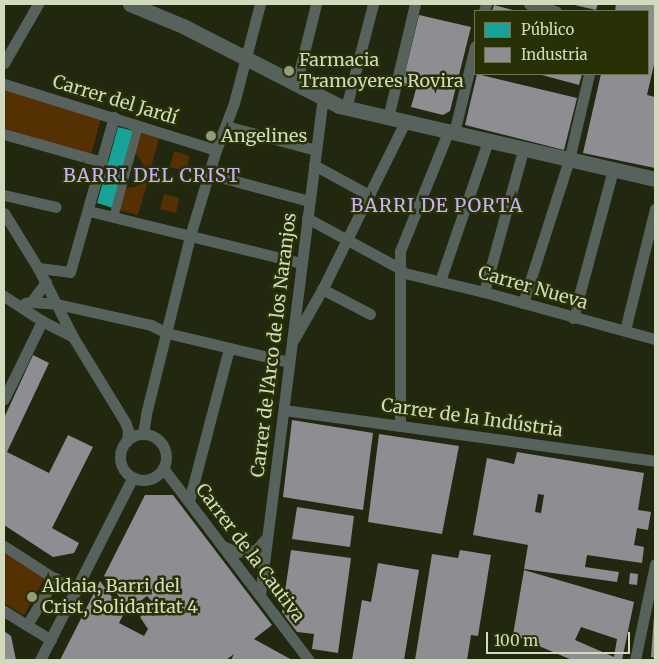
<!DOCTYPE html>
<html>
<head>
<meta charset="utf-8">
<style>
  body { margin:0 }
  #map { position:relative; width:659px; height:664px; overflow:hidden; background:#22270f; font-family:Merriweather,serif }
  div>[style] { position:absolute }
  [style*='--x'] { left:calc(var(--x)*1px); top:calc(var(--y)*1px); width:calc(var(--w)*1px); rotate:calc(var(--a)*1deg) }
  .green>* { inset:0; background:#553002 }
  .public>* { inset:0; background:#17a398 }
  .industry>* { inset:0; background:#8d8d92 }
  .pedestrian>* { height:9px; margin:-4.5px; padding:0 4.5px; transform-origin:4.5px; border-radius:4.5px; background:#58625c }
  .minor>* { height:11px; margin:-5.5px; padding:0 5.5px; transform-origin:5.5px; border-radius:5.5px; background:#58625c }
  .minor>.ring { margin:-5.5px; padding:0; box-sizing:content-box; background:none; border:11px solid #58625c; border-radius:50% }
  .tertiary>* { height:15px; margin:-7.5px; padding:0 7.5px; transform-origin:7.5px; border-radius:7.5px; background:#58625c }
  .dots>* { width:14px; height:14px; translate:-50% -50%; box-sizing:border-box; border:2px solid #283105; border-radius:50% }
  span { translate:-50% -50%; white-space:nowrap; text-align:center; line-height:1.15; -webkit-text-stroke:5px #283105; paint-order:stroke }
  .poi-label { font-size:18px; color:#d1dabc }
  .left { translate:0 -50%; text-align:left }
  .street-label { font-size:18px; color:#d1dabc }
  .neighbourhood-label { font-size:19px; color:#cab1f7; letter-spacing:1px }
  .frame { position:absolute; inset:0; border:5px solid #d1dabc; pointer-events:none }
  .legend { position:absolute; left:474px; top:10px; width:175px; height:65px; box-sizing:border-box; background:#283105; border:1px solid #6c754e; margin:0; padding:6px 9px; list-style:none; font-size:15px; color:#d1dabc }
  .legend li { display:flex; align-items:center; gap:10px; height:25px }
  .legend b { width:25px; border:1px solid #6c754e }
  .scale { position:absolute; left:486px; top:632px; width:144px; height:22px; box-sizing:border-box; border:2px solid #d1dabc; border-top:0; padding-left:6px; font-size:15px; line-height:18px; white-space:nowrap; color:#d1dabc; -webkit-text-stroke:4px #283105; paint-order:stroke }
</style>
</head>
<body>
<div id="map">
  <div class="green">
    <div style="clip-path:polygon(4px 90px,101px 118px,91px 155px,4px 128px)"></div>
    <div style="clip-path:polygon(139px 132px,159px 138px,150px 171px,146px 170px,138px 156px,133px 154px)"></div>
    <div style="clip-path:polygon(174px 151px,190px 156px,186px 171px,170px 167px)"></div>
    <div style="clip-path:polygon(145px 179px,148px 180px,138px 215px,118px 210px,124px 188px,135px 187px)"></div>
    <div style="clip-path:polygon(164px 194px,179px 198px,176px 213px,160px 209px)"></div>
    <div style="clip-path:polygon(4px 552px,45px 578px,24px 615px,4px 603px)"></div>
  </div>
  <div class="public">
    <div style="clip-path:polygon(118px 127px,134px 131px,113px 208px,97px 203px)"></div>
  </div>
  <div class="industry">
    <div style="clip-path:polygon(570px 4px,598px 4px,596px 10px)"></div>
    <div style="clip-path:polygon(616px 4px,655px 4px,655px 60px,647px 95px,655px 97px,655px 168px,583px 153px,601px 74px,648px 74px,648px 11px,615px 11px)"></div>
    <div style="clip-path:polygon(494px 5px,517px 11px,492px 11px)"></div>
    <div style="clip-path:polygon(419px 15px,471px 27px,450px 111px,443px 115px,411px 107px,416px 89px,402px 85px)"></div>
    <div style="clip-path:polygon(477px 74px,577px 98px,564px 150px,465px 125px)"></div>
    <div style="clip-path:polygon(538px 74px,582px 74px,579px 85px)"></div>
    <div style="clip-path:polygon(33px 355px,49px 363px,7px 452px,49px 473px,68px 435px,93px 447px,52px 528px,79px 543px,74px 553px,53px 557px,4px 525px,4px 418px)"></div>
    <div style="clip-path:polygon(292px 420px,373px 433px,363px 510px,283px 497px)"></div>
    <div style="clip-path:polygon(379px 434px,459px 446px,442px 534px,368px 522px)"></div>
    <div style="clip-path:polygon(evenodd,517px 452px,644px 473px,638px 510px,651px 512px,648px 530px,637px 528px,634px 545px,644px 547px,642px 563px,587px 555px,585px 567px,619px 572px,617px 582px,524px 569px,528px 545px,473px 535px,487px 458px,514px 464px,517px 452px,538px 494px,544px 495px,541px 513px,535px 512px,538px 494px)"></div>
    <div style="clip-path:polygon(145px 495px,173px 495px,272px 625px,254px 639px,292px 660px,231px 660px,234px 654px,226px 660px,60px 660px,100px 581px,124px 613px,119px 623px,144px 636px,148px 629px,140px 617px,155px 605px,147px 596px,129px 610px,104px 576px)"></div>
    <div style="clip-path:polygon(297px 507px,354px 516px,350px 547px,292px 539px)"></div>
    <div style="clip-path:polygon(291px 550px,351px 558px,338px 653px,312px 649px,314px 634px,297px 632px,282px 612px)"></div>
    <div style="clip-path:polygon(460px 550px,491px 555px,478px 636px,471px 635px,467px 660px,415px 660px,432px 554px,458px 558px)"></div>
    <div style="clip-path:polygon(378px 563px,419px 570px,404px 660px,352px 660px,362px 600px,371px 602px)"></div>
    <div style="clip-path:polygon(evenodd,524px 570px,634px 602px,622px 660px,572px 660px,513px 635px,524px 570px,581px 627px,617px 639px,614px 657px,575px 640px,581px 627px)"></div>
    <div style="clip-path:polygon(630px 573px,638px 574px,637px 585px,629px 584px)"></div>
    <div style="clip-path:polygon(654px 616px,655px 616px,655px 658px,651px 657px)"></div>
    <div style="clip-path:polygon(4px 631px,11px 636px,16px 660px,4px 660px)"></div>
  </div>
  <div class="pedestrian">
    <div style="--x:113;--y:217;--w:95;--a:-74.8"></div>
  </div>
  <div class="minor">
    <div style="--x:529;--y:4;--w:28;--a:15"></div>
    <div style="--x:484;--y:11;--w:7;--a:-74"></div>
    <div style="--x:4;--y:63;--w:68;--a:-60"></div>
    <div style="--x:4;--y:84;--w:222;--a:17.3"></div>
    <div style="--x:296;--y:85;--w:83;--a:-76.1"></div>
    <div style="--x:346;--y:108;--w:107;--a:-75.4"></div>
    <div style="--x:388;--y:118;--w:117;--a:-76.7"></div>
    <div style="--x:226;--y:126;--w:93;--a:14.9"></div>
    <div style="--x:454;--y:133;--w:89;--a:-76.4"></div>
    <div style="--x:4;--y:134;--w:102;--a:15.9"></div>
    <div style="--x:314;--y:165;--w:63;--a:28.6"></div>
    <div style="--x:209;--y:174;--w:104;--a:15.1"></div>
    <div style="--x:4;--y:195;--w:53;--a:13"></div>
    <div style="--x:89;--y:211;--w:218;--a:13.8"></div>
    <div style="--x:4;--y:213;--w:65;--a:58.3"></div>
    <div style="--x:38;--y:268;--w:77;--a:63.1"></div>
    <div style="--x:73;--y:337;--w:100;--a:58.5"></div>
    <div style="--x:125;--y:422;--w:9;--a:69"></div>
    <div style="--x:128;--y:430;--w:11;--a:95"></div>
    <div style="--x:307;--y:218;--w:107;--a:28.5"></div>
    <div style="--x:38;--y:268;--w:32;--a:7"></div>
    <div style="--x:70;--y:272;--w:161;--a:-74.2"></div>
    <div style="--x:400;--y:272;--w:86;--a:13.4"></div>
    <div style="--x:484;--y:292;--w:177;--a:15.4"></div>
    <div style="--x:440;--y:281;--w:148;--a:-71.1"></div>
    <div style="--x:322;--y:289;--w:54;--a:27.5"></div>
    <div style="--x:484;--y:292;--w:150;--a:-74.6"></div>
    <div style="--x:4;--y:296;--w:45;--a:33.3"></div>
    <div style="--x:42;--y:321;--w:35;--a:27"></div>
    <div style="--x:31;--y:302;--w:26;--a:4"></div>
    <div style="--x:57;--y:304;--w:96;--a:12.6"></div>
    <div style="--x:151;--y:325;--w:18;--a:27"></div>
    <div style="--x:167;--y:333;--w:125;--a:13.4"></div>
    <div style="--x:25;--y:303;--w:6;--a:-9"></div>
    <div style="--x:31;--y:302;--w:25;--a:-53"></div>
    <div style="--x:523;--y:303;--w:150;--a:-72.2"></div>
    <div style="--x:569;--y:160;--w:88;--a:-76.9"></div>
    <div style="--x:573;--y:318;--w:153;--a:-74.9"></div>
    <div style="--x:625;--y:330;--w:125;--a:-76.1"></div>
    <div style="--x:294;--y:339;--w:59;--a:-60.4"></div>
    <div style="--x:323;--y:288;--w:185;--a:-63.7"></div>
    <div style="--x:4;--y:399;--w:87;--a:-64"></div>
    <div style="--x:284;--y:410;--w:374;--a:7.8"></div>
    <div style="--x:400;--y:426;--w:175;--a:-90"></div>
    <div style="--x:400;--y:251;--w:128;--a:-68"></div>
    <div style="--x:143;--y:434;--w:20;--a:-81"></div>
    <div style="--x:146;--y:414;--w:183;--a:-76.1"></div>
    <div style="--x:190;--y:236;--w:90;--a:-73.2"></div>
    <div style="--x:216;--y:150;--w:50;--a:-69"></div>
    <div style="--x:234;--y:103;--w:102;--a:-75.3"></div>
    <div class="ring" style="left:120px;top:434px;width:35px;height:35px"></div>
    <div style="--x:163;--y:468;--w:241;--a:52.8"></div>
    <div style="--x:189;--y:501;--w:158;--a:-75.3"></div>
    <div style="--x:4;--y:546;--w:85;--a:32.9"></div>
    <div style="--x:223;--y:546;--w:14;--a:25"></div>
    <div style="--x:236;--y:552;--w:20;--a:-6"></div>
    <div style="--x:256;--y:550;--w:17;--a:-50"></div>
    <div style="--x:260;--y:595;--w:500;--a:-82.8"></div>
    <div style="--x:4;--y:611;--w:55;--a:31.7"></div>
    <div style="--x:27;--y:625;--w:55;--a:-59.2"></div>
    <div style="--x:40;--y:660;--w:205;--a:-63.1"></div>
    <div style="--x:635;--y:660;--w:98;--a:-78.2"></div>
  </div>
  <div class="tertiary">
    <div style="--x:130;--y:4;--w:57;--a:22.5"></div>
    <div style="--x:183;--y:26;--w:175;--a:27.1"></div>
    <div style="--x:339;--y:106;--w:324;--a:13"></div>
  </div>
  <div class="dots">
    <div style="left:289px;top:71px;background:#949b7f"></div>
    <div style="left:211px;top:136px;background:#949b7f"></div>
    <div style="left:32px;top:597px;background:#949b7f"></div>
  </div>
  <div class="poi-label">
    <span class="left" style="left:299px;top:71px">Farmacia<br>Tramoyeres Rovira</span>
    <span class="left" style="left:221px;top:136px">Angelines</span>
    <span class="left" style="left:42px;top:597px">Aldaia, Barri del<br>Crist, Solidaritat 4</span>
  </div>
  <div class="street-label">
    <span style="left:115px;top:100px;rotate:17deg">Carrer del Jardí</span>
    <span style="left:533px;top:288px;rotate:16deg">Carrer Nueva</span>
    <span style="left:274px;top:345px;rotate:-83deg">Carrer de l'Arco de los Naranjos</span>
    <span style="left:472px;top:418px;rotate:8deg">Carrer de la Indústria</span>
    <span style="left:250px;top:553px;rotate:53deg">Carrer de la Cautiva</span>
  </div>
  <div class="neighbourhood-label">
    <span style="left:152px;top:176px">BARRI DEL CRIST</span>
    <span style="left:437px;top:206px">BARRI DE PORTA</span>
  </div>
  <div class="frame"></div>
  <ul class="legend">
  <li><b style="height:14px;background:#17a398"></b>Público</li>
  <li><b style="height:14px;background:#8d8d92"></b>Industria</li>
  </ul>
  <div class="scale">100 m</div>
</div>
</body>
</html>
